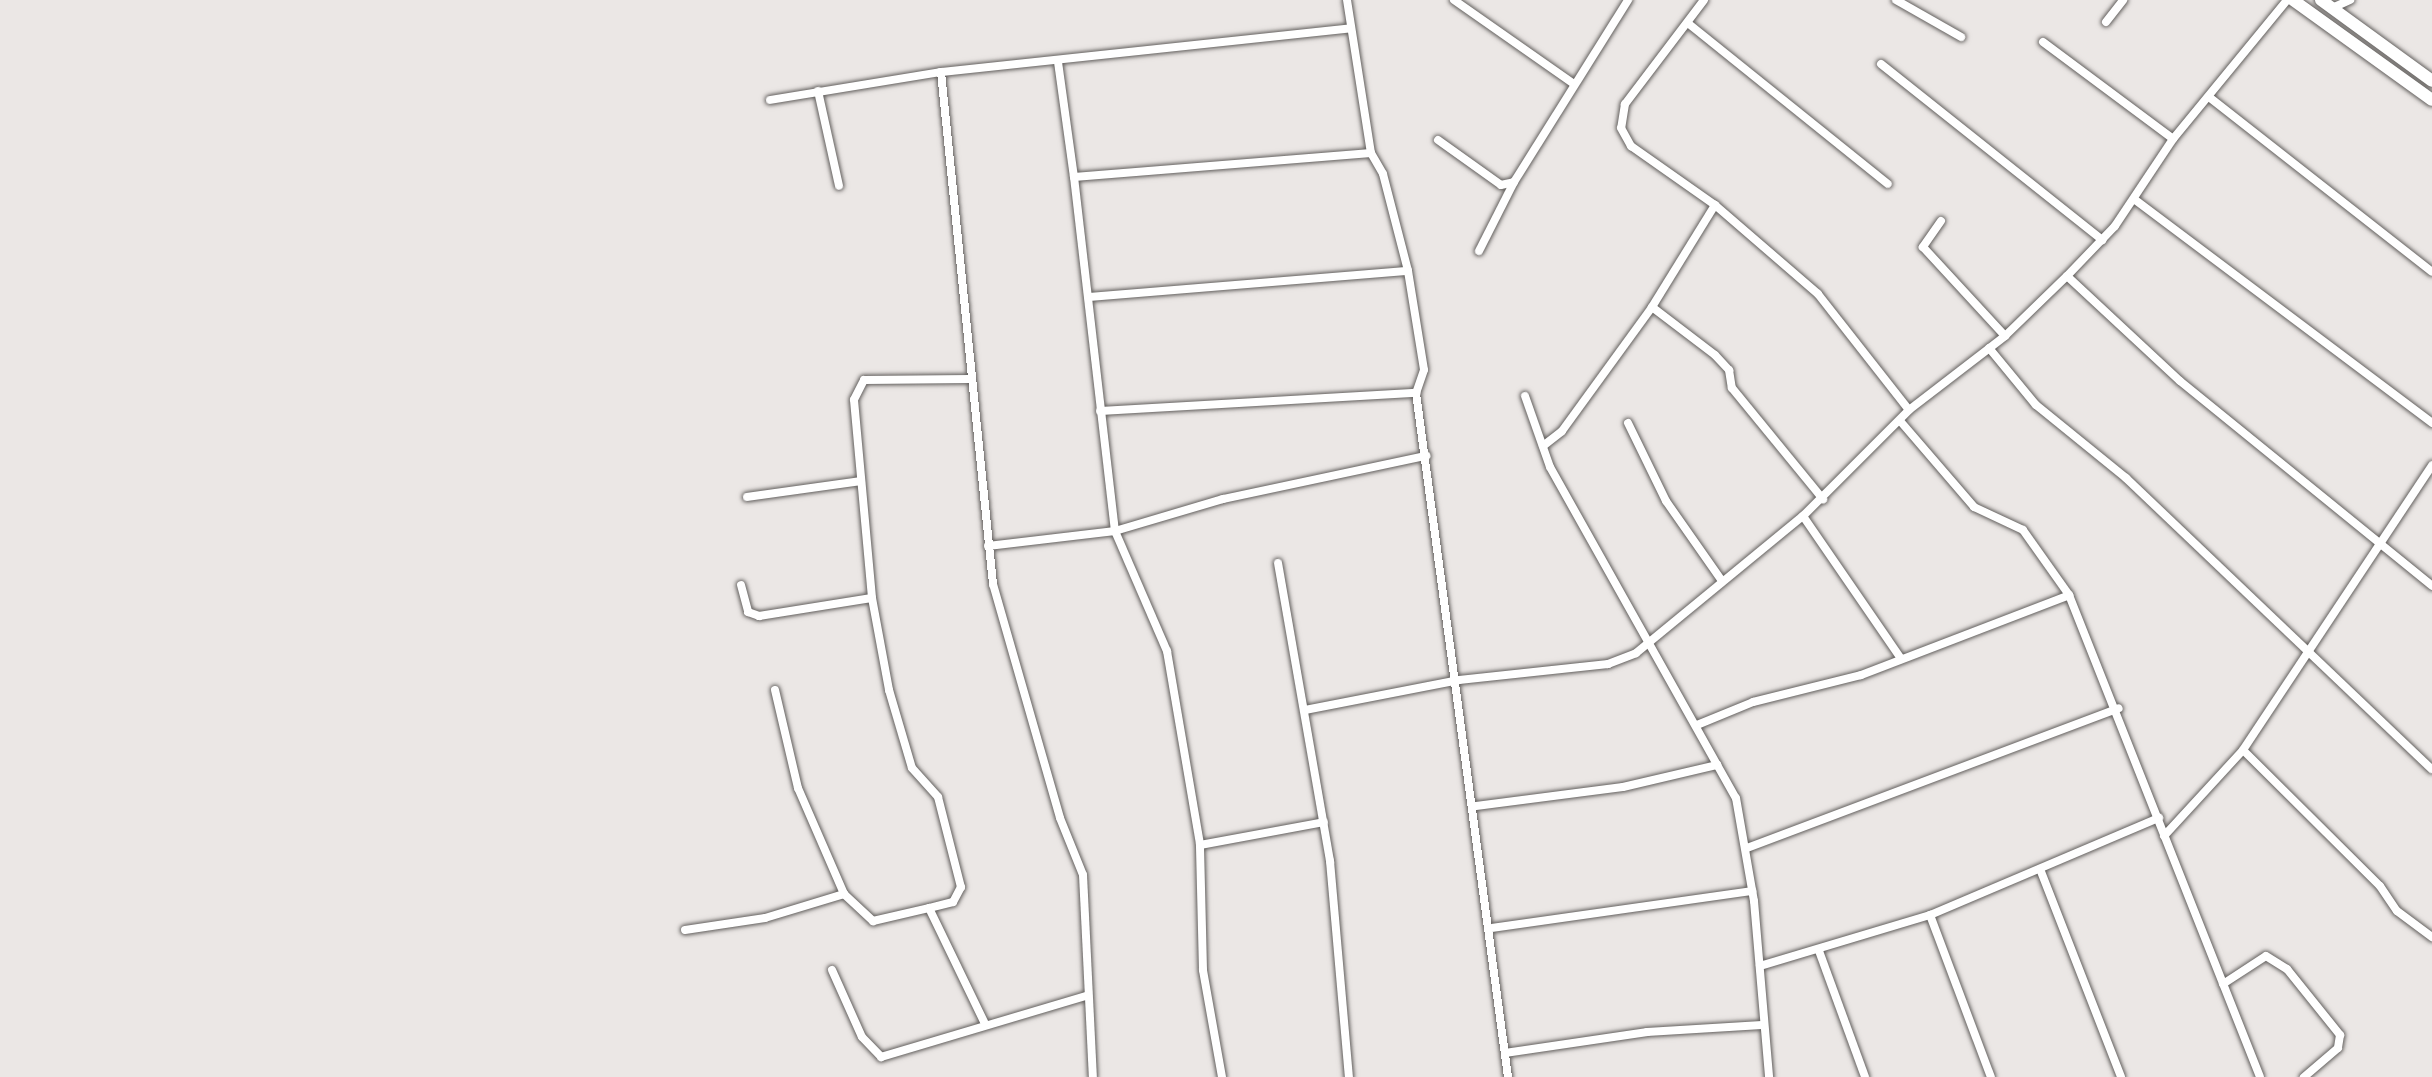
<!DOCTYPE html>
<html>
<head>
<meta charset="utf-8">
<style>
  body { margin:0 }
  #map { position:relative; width:2432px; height:1077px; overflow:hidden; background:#ebe7e5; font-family:"Nunito Sans",sans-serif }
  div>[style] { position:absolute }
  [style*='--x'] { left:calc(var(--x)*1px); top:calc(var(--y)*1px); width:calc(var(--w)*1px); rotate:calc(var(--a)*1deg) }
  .roads { filter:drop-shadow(0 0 2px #625f5d) drop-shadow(0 0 2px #625f5d) }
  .street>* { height:8px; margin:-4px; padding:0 4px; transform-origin:4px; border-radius:4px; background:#fff }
  .secondary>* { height:12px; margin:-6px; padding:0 6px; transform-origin:6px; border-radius:6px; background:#fff }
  span { translate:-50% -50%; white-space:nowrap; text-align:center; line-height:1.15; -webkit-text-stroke:6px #fff; paint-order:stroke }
</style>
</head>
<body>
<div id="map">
  <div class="roads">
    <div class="street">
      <div style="--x:1347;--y:0;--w:155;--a:81.1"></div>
      <div style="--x:1371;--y:153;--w:24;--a:60"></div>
      <div style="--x:1383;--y:174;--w:100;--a:75.5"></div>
      <div style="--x:1408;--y:271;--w:100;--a:80.8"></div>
      <div style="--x:1424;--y:370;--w:24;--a:109"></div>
      <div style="--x:1416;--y:393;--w:690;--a:82.34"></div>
      <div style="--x:1454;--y:0;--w:146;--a:35"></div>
      <div style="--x:1704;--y:0;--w:131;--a:127.2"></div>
      <div style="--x:1625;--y:104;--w:24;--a:99"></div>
      <div style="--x:1621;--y:128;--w:21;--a:61"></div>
      <div style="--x:1631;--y:146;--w:103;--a:35.1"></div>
      <div style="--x:1715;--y:205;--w:136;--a:40.8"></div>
      <div style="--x:1818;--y:294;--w:147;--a:51.9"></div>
      <div style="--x:1896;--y:0;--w:75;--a:29.6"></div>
      <div style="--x:2332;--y:8;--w:20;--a:-24"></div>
      <div style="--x:2106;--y:22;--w:28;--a:-52"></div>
      <div style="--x:1689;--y:24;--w:255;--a:38.8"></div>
      <div style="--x:2043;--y:42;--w:162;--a:36.7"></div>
      <div style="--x:1058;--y:62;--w:116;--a:82.1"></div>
      <div style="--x:1074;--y:177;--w:298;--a:-4.6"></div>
      <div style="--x:1881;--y:64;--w:283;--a:38.5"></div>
      <div style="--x:941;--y:72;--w:515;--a:84.2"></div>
      <div style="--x:993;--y:584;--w:243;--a:74"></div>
      <div style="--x:1060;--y:818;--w:61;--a:68"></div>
      <div style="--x:1083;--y:875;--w:202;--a:87.2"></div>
      <div style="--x:818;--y:91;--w:97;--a:77.5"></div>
      <div style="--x:2209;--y:97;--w:283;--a:38.1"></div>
      <div style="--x:770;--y:100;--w:173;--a:-9.3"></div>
      <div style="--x:941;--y:72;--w:411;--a:-6.1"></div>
      <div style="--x:1438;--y:140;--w:77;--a:35.5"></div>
      <div style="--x:1501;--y:185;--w:13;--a:-13"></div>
      <div style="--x:1074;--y:177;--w:356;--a:83.4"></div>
      <div style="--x:1115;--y:531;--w:131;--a:66.6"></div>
      <div style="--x:1167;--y:651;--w:197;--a:80.3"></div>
      <div style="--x:2134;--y:199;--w:373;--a:36.9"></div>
      <div style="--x:1941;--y:221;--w:32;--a:125"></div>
      <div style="--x:1923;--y:247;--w:121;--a:47.3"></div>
      <div style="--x:1479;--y:251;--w:77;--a:-63.1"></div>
      <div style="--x:1514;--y:182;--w:215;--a:-57.9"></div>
      <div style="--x:2067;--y:276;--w:154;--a:42.9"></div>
      <div style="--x:2180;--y:381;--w:325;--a:39.1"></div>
      <div style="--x:1090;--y:297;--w:319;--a:-4.7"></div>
      <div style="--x:1652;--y:307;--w:79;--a:37.3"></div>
      <div style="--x:1715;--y:355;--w:21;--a:47"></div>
      <div style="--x:1729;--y:370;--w:18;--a:81"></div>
      <div style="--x:1732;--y:388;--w:144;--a:50.7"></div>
      <div style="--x:1989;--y:348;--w:74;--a:50.5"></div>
      <div style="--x:2036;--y:405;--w:116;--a:39"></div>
      <div style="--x:2126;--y:478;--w:422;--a:43.6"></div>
      <div style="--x:970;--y:379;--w:106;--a:179.5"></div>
      <div style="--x:864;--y:380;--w:22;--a:117"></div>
      <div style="--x:854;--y:400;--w:199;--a:84.8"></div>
      <div style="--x:872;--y:598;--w:94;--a:79.5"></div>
      <div style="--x:889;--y:690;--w:81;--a:73.6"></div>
      <div style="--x:912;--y:768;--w:39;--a:48"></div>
      <div style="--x:938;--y:797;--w:93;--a:75.7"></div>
      <div style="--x:961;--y:887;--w:17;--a:118"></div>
      <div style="--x:953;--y:902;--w:25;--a:166"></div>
      <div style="--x:929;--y:908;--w:127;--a:64.2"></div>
      <div style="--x:1525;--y:396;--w:75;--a:70.6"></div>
      <div style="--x:1550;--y:467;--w:380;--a:60.7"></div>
      <div style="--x:1736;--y:798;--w:105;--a:80.1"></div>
      <div style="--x:1754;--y:901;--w:177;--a:85.1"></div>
      <div style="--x:1100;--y:411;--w:317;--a:-3.3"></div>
      <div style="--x:1901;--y:422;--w:112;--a:49.3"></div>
      <div style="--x:1974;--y:507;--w:54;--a:25.1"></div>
      <div style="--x:2023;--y:530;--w:80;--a:54.7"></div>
      <div style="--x:2069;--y:595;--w:518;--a:68.38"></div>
      <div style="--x:1628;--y:423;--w:87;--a:64"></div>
      <div style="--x:1666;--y:501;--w:98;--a:55"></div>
      <div style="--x:1543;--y:446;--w:24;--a:-38"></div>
      <div style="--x:1562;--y:431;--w:153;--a:-54"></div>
      <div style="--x:1652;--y:307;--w:120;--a:-58.3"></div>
      <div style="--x:747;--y:497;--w:115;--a:-8"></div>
      <div style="--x:1803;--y:516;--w:171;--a:55.5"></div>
      <div style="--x:988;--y:546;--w:128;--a:-6.7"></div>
      <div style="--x:1115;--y:531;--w:113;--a:-16.5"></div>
      <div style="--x:1223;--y:499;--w:208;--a:-12"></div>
      <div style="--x:1278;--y:563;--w:303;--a:80.1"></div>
      <div style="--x:1330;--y:861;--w:217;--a:85"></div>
      <div style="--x:741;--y:585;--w:28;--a:75"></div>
      <div style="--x:748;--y:612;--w:12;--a:20"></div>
      <div style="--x:759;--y:616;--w:114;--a:-9.1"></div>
      <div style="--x:775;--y:690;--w:101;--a:76.8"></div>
      <div style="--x:798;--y:788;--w:116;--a:66.5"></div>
      <div style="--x:844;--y:894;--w:40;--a:43"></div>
      <div style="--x:873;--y:921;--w:57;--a:-13.1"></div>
      <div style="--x:1305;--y:710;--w:157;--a:-11"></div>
      <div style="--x:1459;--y:680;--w:150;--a:-6.1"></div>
      <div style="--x:1608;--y:664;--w:30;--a:-21"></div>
      <div style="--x:1636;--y:653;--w:216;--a:-39.4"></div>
      <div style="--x:1803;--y:516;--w:150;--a:-45"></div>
      <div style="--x:1909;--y:410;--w:121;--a:-37.6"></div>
      <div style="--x:2005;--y:336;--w:86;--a:-44.1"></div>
      <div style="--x:2067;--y:276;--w:69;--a:-46.2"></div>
      <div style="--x:2115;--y:226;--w:105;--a:-56.3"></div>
      <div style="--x:2173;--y:139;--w:180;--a:-50.6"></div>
      <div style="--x:1697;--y:725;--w:61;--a:-22.3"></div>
      <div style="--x:1753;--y:702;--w:111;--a:-14"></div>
      <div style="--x:1861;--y:675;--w:223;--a:-21"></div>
      <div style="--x:2243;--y:750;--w:193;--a:44.8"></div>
      <div style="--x:2380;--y:886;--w:30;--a:56"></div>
      <div style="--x:2397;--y:911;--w:44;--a:36.6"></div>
      <div style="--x:1476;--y:806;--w:148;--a:-7.4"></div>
      <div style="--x:1623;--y:787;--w:97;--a:-13.2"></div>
      <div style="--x:2164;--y:836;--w:117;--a:-47.4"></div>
      <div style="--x:2243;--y:750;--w:342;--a:-56.4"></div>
      <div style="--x:1747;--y:848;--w:397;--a:-20.6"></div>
      <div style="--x:2040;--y:869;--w:223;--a:68.7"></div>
      <div style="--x:1930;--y:915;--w:173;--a:69.4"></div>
      <div style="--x:1492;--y:928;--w:263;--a:-8.1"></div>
      <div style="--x:685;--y:930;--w:81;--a:-8.5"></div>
      <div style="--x:765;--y:918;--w:83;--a:-16.9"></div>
      <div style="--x:1819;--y:951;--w:134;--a:69.9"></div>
      <div style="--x:1760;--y:966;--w:177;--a:-16.7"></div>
      <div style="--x:1930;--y:915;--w:249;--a:-23"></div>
      <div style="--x:832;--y:970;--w:73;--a:65.9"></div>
      <div style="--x:862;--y:1037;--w:28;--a:46"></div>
      <div style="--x:881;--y:1057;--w:214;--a:-16.6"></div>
      <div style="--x:2223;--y:984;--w:51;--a:-33.1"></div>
      <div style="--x:2266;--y:956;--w:25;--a:32"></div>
      <div style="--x:2287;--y:969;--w:85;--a:51.2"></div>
      <div style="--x:2340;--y:1035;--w:13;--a:99"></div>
      <div style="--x:2338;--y:1048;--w:45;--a:139.5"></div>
      <div style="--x:1505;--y:1053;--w:144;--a:-8.4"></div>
      <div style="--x:1647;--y:1032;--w:115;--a:-3.5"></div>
      <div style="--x:1222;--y:1077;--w:109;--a:-100.1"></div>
      <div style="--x:1203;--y:970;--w:125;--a:-91.4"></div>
      <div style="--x:1200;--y:845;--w:126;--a:-10.5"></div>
    </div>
    <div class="secondary">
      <div style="--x:2293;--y:0;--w:171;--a:35.7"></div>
      <div style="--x:2321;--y:0;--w:137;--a:36.1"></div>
    </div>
  </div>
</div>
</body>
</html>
